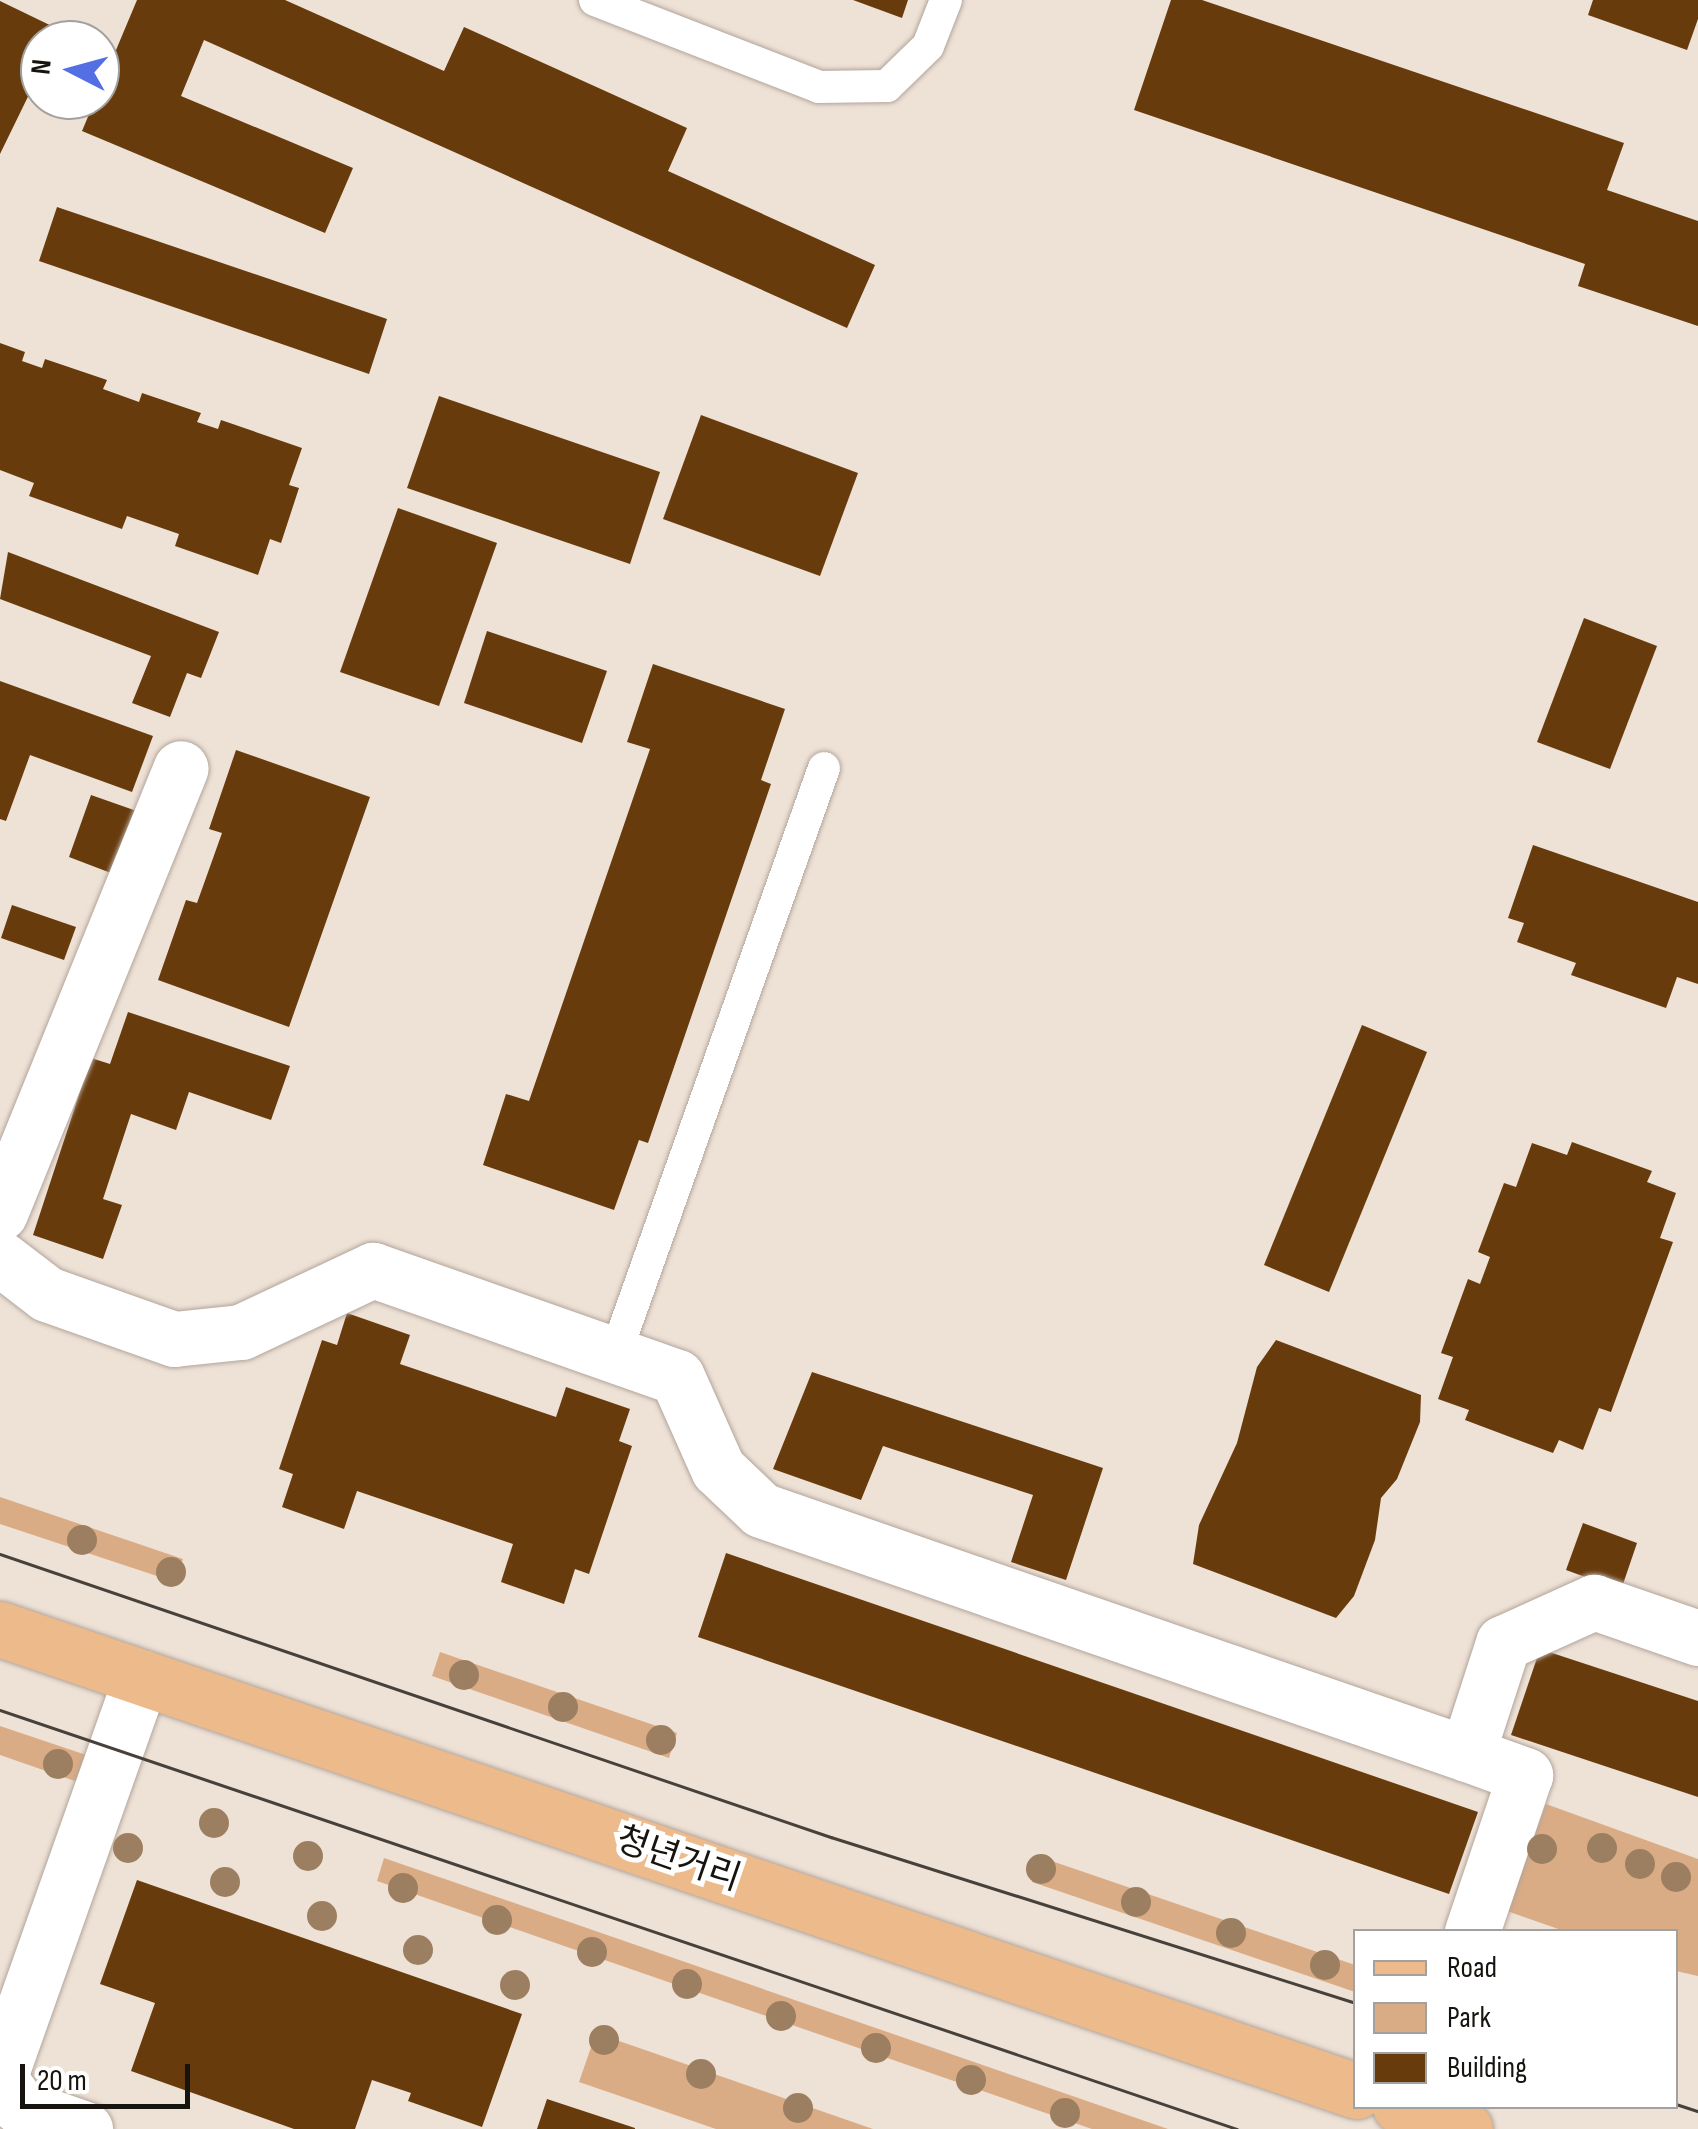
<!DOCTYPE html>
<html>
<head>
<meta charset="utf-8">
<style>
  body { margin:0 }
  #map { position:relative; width:1698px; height:2129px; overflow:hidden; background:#eee1d6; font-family:"Sofia Sans Condensed","Noto Sans KR",sans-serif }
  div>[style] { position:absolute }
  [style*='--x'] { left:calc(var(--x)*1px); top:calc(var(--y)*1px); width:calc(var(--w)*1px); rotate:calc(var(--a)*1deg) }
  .green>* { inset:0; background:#daac86 }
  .building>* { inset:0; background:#683b0c }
  .roads { filter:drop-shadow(0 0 2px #b2a59b) drop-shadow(0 0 2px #b2a59b) }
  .service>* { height:32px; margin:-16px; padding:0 16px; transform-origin:16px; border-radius:16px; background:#fff }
  .minor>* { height:55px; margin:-27.5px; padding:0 27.5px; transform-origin:27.5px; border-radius:27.5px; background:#fff }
  .primary>* { height:55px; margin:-27.5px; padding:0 27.5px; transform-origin:27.5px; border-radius:27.5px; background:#ecba8b }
  .tram>* { height:2.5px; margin:-1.25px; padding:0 1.25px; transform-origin:1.25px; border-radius:1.25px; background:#47413b }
  .trees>* { width:30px; height:30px; margin:-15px; border-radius:50%; background:#9c7f60 }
  span { translate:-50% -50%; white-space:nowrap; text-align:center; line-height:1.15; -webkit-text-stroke:10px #fff; paint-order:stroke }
  .street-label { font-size:35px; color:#17130f }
  .legend { position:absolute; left:1353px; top:1929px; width:325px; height:180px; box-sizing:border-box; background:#fff; border:2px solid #a2a19f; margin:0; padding:12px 18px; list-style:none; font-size:30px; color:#17130f }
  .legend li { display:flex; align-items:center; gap:20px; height:50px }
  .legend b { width:50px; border:2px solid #a2a19f }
  .north { position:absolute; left:20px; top:20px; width:100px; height:100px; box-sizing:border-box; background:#fff; border:2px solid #a2a19f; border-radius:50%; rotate:276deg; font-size:28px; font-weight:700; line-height:40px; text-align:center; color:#17130f }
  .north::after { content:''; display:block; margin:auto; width:35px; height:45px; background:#546ee4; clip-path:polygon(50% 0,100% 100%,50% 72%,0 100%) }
  .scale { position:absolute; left:20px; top:2064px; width:170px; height:45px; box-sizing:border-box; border:5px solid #17130f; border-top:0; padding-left:12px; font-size:30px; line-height:35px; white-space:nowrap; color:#17130f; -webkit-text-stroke:8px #fff; paint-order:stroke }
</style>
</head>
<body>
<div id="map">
  <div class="green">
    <div style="clip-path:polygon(0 1497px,183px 1559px,175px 1582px,0 1524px)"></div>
    <div style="clip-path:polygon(440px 1652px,677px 1733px,669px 1758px,432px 1676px)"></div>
    <div style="clip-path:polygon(0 1726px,104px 1761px,95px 1788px,0 1755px)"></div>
    <div style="clip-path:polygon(1546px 1804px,1698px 1859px,1698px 1976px,1676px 1971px,1676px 1932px,1564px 1931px,1507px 1911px)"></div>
    <div style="clip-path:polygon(1040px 1857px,1355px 1965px,1355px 1992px,1032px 1882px)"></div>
    <div style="clip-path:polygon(384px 1858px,1168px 2129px,1092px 2129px,377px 1881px)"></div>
    <div style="clip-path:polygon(596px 2033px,873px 2129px,716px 2129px,579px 2082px)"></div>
  </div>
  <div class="building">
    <div style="clip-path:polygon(137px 0,285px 0,444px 71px,464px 27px,687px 128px,668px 171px,875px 265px,847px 328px,204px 40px,181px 96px,353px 168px,325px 233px,82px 131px)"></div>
    <div style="clip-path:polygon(853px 0,908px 0,902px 18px)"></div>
    <div style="clip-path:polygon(1171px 0,1202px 0,1624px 143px,1607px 190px,1698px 221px,1698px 326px,1578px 286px,1585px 264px,1134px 110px)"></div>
    <div style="clip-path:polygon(1593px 0,1698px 0,1698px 19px,1687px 50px,1588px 15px)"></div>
    <div style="clip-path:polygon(0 1px,60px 30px,56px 40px,40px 40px,40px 72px,0 154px)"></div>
    <div style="clip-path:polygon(57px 207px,387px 319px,369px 374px,39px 261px)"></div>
    <div style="clip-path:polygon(0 343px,25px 352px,22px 361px,42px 368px,45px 359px,107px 380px,103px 389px,139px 402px,142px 393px,201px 413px,197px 422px,218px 429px,221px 420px,302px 448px,289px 485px,299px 488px,281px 543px,270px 539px,258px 575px,175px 546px,179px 534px,127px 516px,122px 529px,29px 496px,34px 483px,0 470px)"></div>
    <div style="clip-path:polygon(439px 396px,660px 472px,630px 564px,407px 488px)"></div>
    <div style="clip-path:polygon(701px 415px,858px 473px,820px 576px,663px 519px)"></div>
    <div style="clip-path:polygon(398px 508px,497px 543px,439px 706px,340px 672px)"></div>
    <div style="clip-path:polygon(8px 552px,219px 632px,201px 678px,187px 673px,170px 717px,132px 703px,151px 656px,0 599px)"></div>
    <div style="clip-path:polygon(1584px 618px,1657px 646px,1610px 769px,1537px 742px)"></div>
    <div style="clip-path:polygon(487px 631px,607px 671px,582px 743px,464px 703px)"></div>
    <div style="clip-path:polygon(653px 664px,785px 709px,761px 780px,771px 784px,648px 1143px,639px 1140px,614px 1210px,483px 1165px,506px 1094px,529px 1101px,650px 749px,627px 742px)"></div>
    <div style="clip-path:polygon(0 681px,153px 736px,132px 792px,30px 755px,6px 821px,0 819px)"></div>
    <div style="clip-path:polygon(236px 750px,370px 797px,289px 1027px,158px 980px,186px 900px,197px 903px,222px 833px,209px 829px)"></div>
    <div style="clip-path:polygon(91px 795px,148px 815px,124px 878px,69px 857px)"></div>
    <div style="clip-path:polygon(1533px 845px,1698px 902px,1698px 984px,1677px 977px,1666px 1008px,1571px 975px,1576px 963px,1517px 942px,1524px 923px,1508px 918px)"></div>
    <div style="clip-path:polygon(12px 905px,76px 927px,64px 960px,1px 938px)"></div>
    <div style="clip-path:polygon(128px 1012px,290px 1066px,271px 1120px,189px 1092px,176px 1130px,131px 1114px,103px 1199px,122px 1205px,103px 1259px,33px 1235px,91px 1058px,110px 1064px)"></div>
    <div style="clip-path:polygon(1362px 1025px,1427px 1052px,1329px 1292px,1264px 1265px)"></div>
    <div style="clip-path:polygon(1572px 1142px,1652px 1171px,1647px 1182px,1676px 1193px,1660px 1238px,1673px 1242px,1611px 1412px,1599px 1408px,1583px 1450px,1559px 1440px,1553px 1453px,1465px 1420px,1469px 1410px,1438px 1399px,1453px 1357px,1441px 1353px,1468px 1279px,1480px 1284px,1490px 1257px,1478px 1252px,1504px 1183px,1516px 1187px,1532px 1143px,1567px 1155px)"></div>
    <div style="clip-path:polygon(347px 1313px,410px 1335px,400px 1364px,556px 1417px,566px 1387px,630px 1409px,619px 1441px,632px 1446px,589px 1574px,575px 1569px,564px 1604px,501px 1582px,513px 1544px,357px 1491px,344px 1529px,282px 1507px,293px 1474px,279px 1469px,322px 1340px,337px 1345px)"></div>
    <div style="clip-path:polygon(1276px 1340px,1421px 1395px,1420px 1422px,1397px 1479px,1381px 1498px,1375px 1540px,1354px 1596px,1336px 1618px,1193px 1564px,1199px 1525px,1237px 1443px,1257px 1367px)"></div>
    <div style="clip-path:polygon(812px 1372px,1103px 1468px,1066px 1580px,1011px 1562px,1033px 1495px,883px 1446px,861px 1500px,773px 1469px)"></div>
    <div style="clip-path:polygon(1583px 1523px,1637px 1543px,1621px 1590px,1566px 1570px)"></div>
    <div style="clip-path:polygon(726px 1553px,1478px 1812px,1449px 1894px,698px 1637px)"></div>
    <div style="clip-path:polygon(1540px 1649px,1698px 1701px,1698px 1797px,1511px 1735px)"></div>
    <div style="clip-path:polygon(137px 1880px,522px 2014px,482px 2127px,408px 2101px,411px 2093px,372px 2080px,355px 2129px,294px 2129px,131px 2071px,155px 2003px,100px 1984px)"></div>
    <div style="clip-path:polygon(547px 2099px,635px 2128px,635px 2129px,537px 2129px)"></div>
  </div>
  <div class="roads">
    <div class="service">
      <div style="--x:595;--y:0;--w:240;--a:21.2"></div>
      <div style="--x:819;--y:87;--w:68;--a:-0.8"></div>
      <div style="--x:887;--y:86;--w:57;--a:-44.3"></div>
      <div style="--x:928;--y:46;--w:49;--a:-68.6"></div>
      <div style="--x:615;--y:1355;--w:623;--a:-70.4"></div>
    </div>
    <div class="minor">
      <div style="--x:0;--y:1213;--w:480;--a:-67.9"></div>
      <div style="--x:0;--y:1258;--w:59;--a:37.5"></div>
      <div style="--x:47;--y:1294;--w:135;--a:19.5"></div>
      <div style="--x:174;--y:1339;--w:67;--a:-6"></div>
      <div style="--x:241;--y:1332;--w:146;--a:-25.2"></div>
      <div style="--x:373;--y:1270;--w:322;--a:19.4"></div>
      <div style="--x:677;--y:1377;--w:101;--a:66"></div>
      <div style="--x:718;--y:1469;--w:59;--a:43.6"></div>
      <div style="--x:761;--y:1510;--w:747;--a:19.07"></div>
      <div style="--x:1467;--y:1754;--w:117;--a:-72"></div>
      <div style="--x:1503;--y:1643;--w:100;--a:-24.3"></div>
      <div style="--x:1594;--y:1602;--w:110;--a:19.1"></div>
      <div style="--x:1467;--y:1754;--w:62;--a:19.9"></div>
      <div style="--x:1525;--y:1775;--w:166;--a:108.7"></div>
      <div style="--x:0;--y:2076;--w:423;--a:-70.5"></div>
      <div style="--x:0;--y:2079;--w:33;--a:55"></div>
      <div style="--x:19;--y:2106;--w:70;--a:19.2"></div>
    </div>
    <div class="primary">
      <div style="--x:0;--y:1629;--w:1433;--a:18.81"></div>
      <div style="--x:1400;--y:2106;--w:69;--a:19.5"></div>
    </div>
  </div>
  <div class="tram">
    <div style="--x:0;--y:1554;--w:878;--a:18.81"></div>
    <div style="--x:831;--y:1837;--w:551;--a:17.55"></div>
    <div style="--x:0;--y:1710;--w:1306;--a:18.71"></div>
    <div style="--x:1676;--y:2104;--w:23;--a:18"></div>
  </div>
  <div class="trees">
    <div style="left:82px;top:1540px"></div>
    <div style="left:171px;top:1572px"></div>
    <div style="left:464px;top:1675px"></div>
    <div style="left:563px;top:1707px"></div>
    <div style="left:661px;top:1740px"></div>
    <div style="left:58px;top:1764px"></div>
    <div style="left:214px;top:1823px"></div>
    <div style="left:128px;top:1848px"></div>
    <div style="left:1602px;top:1848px"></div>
    <div style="left:1542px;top:1849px"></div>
    <div style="left:308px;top:1856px"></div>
    <div style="left:1640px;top:1864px"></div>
    <div style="left:1041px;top:1869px"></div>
    <div style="left:1676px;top:1877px"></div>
    <div style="left:225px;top:1882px"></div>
    <div style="left:403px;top:1888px"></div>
    <div style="left:1136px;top:1902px"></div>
    <div style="left:322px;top:1916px"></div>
    <div style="left:497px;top:1920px"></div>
    <div style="left:1231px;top:1933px"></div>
    <div style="left:418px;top:1950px"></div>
    <div style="left:592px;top:1952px"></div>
    <div style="left:1325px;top:1965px"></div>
    <div style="left:687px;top:1984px"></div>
    <div style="left:515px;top:1985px"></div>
    <div style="left:781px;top:2016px"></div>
    <div style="left:604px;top:2040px"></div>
    <div style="left:876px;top:2048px"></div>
    <div style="left:701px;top:2074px"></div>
    <div style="left:971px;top:2080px"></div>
    <div style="left:798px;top:2108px"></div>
    <div style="left:1065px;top:2113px"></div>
  </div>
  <div class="street-label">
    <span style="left:678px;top:1860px;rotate:19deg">청년거리</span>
  </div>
  <ul class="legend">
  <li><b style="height:12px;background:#ecba8b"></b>Road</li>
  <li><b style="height:28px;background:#daac86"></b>Park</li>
  <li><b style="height:28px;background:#683b0c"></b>Building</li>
  </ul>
  <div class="north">N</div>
  <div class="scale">20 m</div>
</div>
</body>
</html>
